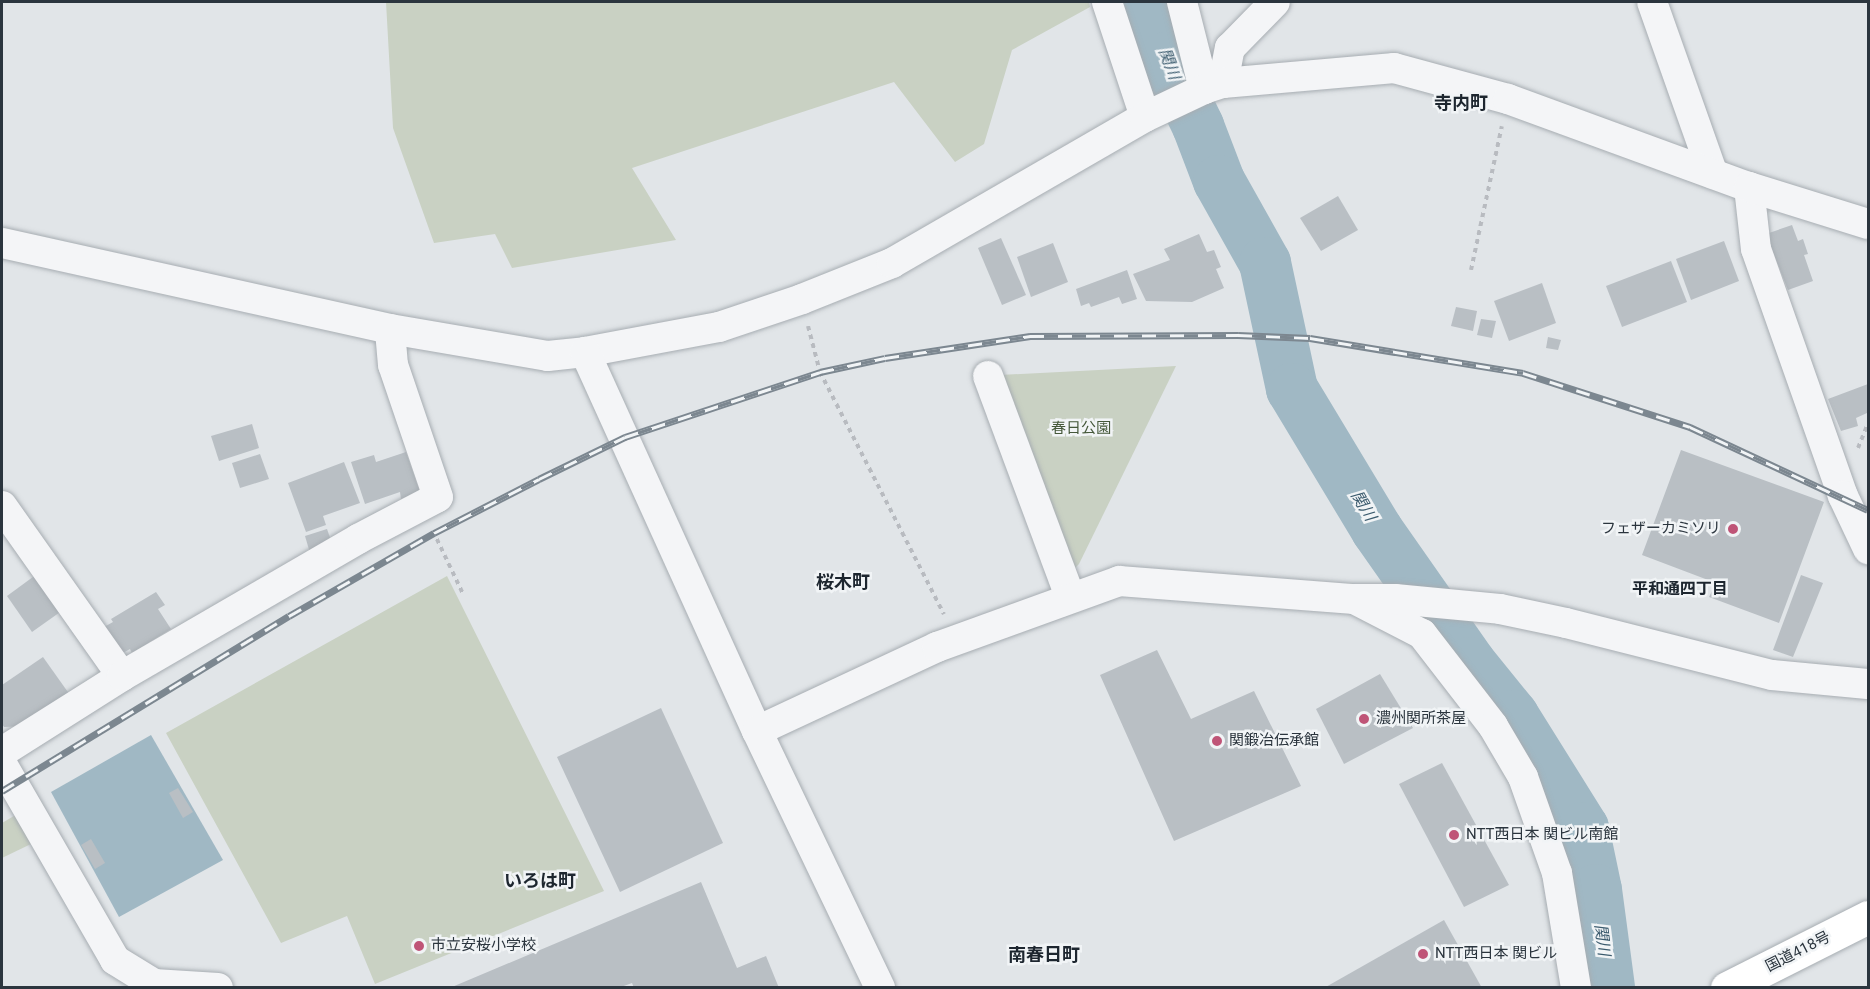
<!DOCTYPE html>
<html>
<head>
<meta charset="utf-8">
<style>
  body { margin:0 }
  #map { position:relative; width:1870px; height:989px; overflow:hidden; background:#e1e5e8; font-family:Roboto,"Noto Sans JP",sans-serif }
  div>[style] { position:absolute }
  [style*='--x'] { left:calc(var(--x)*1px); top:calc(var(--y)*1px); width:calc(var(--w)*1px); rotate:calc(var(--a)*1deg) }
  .green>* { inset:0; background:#c9d1c3 }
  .water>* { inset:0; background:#a0b8c4 }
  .river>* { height:52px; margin:-26px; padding:0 26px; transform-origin:26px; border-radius:26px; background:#a0b8c4 }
  .building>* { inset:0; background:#b9bfc4 }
  .path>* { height:4px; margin-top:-2px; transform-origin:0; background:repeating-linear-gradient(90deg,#b8bbc0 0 4.5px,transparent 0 9px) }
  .roads { filter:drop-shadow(0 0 2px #a7adb2) drop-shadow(0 0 2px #a7adb2) }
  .minor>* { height:30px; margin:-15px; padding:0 15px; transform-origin:15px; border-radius:15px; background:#f4f5f7 }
  .highway>* { height:33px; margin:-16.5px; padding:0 16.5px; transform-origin:16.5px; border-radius:16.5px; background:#fff }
  .rail>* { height:7px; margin-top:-3.5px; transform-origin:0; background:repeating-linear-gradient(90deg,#f1f4f6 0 14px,#7c8790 0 28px); box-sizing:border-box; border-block:2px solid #7c8790 }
  .dots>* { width:16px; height:16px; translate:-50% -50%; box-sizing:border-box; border:3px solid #f1f4f6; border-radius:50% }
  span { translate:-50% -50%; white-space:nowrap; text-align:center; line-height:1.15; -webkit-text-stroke:5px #f1f4f6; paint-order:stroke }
  .park-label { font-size:15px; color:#45583a }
  .poi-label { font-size:15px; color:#2b353e }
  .right { translate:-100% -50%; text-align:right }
  .left { translate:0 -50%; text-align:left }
  .street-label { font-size:15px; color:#2b353e }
  .water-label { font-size:16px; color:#3a5a6d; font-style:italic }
  .neighbourhood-label { font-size:16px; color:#1d262f; font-weight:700 }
  .quarter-label { font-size:18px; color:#1d262f; font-weight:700 }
  .frame { position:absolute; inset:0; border:3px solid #2b353e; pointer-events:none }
</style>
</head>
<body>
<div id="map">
  <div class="green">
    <div style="clip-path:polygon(386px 2px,1089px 2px,1090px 7px,1012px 50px,984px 144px,955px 162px,894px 82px,632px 168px,676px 240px,512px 268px,495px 234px,434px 243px,393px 128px)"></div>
    <div style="clip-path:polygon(1176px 366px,1079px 564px,1072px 571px,1000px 375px)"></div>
    <div style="clip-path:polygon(447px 576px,604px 891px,375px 984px,347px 916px,281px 943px,166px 733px)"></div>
    <div style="clip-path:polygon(19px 813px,33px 843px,2px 858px,2px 823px)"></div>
  </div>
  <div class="water">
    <div style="clip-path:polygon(151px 735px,223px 860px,119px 917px,51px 792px)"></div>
  </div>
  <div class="river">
    <div style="--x:1148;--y:2;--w:59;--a:73.1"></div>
    <div style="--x:1165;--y:58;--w:76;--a:64.1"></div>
    <div style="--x:1198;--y:126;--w:59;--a:69.1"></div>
    <div style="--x:1219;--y:181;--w:94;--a:60.7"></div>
    <div style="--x:1265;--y:263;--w:129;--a:77.9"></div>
    <div style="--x:1292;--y:389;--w:165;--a:58.9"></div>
    <div style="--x:1377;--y:530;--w:162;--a:55"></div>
    <div style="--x:1470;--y:663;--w:68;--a:50.9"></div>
    <div style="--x:1513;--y:716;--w:132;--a:58"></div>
    <div style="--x:1583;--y:828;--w:63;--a:78.2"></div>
    <div style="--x:1596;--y:890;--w:99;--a:82.4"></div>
  </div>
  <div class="building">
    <div style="clip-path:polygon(1338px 196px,1358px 230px,1321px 251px,1300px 218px)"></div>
    <div style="clip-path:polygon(1792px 225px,1798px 241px,1803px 239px,1808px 254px,1804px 255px,1813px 281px,1788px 290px,1766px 234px)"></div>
    <div style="clip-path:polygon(1199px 234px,1207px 252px,1214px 250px,1221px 267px,1216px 269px,1224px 288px,1192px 302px,1146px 301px,1133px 274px,1170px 260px,1164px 249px)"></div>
    <div style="clip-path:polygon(1001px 238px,1026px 295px,1002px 305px,978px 248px)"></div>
    <div style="clip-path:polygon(1724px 241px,1739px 281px,1691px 300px,1676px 259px)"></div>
    <div style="clip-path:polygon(1053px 243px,1068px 282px,1031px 297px,1017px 257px)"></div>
    <div style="clip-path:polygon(1671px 261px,1687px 302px,1622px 327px,1606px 286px)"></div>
    <div style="clip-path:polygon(1127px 270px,1137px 299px,1122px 304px,1119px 297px,1091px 307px,1089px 303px,1081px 306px,1076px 289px)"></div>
    <div style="clip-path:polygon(1542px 283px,1556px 323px,1509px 341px,1494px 301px)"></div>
    <div style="clip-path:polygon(1456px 307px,1477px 311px,1473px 331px,1451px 326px)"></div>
    <div style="clip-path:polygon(1481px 319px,1496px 321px,1492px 338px,1477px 335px)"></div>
    <div style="clip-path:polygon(1548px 337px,1561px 340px,1558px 350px,1546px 348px)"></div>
    <div style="clip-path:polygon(1868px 384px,1867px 413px,1856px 418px,1858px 426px,1841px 431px,1828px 399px)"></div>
    <div style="clip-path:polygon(252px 424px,259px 448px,219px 461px,211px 436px)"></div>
    <div style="clip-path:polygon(1681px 450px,1824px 502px,1779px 623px,1709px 597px,1716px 583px,1642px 555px)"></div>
    <div style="clip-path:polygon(406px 452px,420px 492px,401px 499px,400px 492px,365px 504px,351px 462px,374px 455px,376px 462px)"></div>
    <div style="clip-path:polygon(260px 454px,269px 479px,240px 488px,232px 463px)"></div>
    <div style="clip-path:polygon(344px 462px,360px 503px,323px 516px,326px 525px,306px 532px,288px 483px)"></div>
    <div style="clip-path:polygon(327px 529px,333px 546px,310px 553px,305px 536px)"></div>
    <div style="clip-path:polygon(37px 574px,63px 610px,32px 632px,7px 596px)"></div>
    <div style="clip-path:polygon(1801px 575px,1823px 583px,1793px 657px,1773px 650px)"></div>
    <div style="clip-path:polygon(156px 592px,165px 605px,158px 609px,171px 629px,132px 653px,130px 649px,121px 654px,104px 627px,113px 622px,111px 619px)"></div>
    <div style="clip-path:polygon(1157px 650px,1191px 719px,1254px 691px,1301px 786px,1174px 841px,1100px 675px)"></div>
    <div style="clip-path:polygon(43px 657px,70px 695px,26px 726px,4px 727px,2px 724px,2px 685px)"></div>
    <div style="clip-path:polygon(1380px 674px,1413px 728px,1344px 764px,1316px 709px)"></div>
    <div style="clip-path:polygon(661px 708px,723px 843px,620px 892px,557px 757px)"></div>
    <div style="clip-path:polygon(1442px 763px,1509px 885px,1464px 907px,1399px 784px)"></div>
    <div style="clip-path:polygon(178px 788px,193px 812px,183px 818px,169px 793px)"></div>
    <div style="clip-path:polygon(91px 839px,105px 863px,95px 869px,81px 845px)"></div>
    <div style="clip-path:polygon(701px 882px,737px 968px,766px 956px,779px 988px,634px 988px,632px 983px,621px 987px,452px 987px)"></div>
    <div style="clip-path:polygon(1444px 920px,1482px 988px,1324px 988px)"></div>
  </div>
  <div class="path">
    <div style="--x:1471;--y:270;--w:147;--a:-77.9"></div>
    <div style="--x:808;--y:326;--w:48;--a:75.4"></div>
    <div style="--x:820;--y:372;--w:272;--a:62.9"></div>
    <div style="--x:1858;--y:448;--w:27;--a:-68"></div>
    <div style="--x:433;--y:531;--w:70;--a:64.5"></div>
  </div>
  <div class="roads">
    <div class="minor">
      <div style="--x:1107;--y:2;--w:121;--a:71.7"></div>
      <div style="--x:1182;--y:2;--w:90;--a:75.8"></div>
      <div style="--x:1652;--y:2;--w:182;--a:70.5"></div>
      <div style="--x:1223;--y:83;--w:36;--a:-79"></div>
      <div style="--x:1230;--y:48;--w:64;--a:-45.6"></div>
      <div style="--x:1749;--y:187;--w:62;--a:83.6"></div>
      <div style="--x:1756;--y:249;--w:262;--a:70.6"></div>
      <div style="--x:1843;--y:496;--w:59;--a:64.7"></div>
      <div style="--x:2;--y:243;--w:397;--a:12.5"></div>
      <div style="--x:390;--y:329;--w:160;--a:9.7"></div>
      <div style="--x:548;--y:356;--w:37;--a:-6"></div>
      <div style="--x:585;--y:352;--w:136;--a:-10.6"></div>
      <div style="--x:719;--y:327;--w:88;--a:-18.6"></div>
      <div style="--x:802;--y:299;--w:97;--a:-21.8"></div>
      <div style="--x:892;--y:263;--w:292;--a:-30"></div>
      <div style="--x:1145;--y:117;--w:65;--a:-25.4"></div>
      <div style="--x:1204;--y:89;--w:20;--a:-18"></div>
      <div style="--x:1223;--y:83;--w:172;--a:-5"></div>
      <div style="--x:1394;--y:68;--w:118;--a:15.2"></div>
      <div style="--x:1508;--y:99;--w:257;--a:20.1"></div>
      <div style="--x:1749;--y:187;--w:125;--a:17.3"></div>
      <div style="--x:585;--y:352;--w:416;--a:65.6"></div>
      <div style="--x:757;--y:731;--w:285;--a:64.4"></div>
      <div style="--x:988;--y:376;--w:236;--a:69.6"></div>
      <div style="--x:2;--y:506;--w:208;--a:54.8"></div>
      <div style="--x:1358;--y:601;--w:72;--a:27.3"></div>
      <div style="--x:1422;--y:634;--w:116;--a:52.3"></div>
      <div style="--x:1493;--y:726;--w:59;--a:59.5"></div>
      <div style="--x:1523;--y:777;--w:102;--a:70.5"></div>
      <div style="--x:1557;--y:873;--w:117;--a:80.6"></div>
      <div style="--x:757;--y:731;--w:199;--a:-25"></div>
      <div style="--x:937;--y:647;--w:194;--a:-19.9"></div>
      <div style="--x:1119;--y:581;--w:236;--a:4.4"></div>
      <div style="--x:1354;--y:599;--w:41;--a:0"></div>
      <div style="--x:1395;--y:599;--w:105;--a:5.4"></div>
      <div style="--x:1500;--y:609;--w:67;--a:12"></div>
      <div style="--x:1566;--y:623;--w:212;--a:14.2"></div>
      <div style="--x:1772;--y:675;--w:96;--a:5.4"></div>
      <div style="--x:2;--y:752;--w:142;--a:-32.3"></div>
      <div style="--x:122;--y:676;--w:273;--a:-30.1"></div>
      <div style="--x:358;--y:539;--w:90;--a:-27.7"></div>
      <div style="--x:438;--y:497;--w:139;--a:-108.8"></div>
      <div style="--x:393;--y:365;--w:36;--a:-95"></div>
      <div style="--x:2;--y:764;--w:226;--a:60"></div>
      <div style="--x:115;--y:960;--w:46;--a:31.6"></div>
      <div style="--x:154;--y:984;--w:64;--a:3.6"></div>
    </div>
    <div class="highway">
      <div style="--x:1727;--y:988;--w:158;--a:-26.7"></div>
    </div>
  </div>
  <div class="rail">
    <div style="--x:2;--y:791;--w:336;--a:-31.4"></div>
    <div style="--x:289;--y:616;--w:167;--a:-29.8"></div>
    <div style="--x:434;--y:533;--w:118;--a:-27.2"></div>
    <div style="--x:539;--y:479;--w:96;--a:-26"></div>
    <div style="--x:625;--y:437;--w:206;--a:-18.4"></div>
    <div style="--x:820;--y:372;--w:66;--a:-12.2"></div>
    <div style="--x:885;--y:358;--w:147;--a:-8.6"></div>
    <div style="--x:1030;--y:336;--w:208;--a:-0.3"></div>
    <div style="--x:1238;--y:335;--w:72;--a:2.4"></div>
    <div style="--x:1310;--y:338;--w:216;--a:9.3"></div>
    <div style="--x:1523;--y:373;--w:176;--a:17.9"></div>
    <div style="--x:1690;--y:427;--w:196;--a:25"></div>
  </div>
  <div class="dots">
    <div style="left:1733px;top:529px;background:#bf5477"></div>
    <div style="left:1364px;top:719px;background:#bf5477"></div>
    <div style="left:1217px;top:741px;background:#bf5477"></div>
    <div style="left:1454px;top:835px;background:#bf5477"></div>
    <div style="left:419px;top:946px;background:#bf5477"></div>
    <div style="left:1423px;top:954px;background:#bf5477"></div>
  </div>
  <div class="park-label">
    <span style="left:1081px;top:429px">春日公園</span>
  </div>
  <div class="poi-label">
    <span class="right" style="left:1721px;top:529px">フェザーカミソリ</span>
    <span class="left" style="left:1376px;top:719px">濃州関所茶屋</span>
    <span class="left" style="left:1229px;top:741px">関鍛冶伝承館</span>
    <span class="left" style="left:1466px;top:835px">NTT西日本 関ビル南館</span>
    <span class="left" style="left:431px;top:946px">市立安桜小学校</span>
    <span class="left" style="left:1435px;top:954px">NTT西日本 関ビル</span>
  </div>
  <div class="street-label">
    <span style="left:1798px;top:952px;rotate:-27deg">国道418号</span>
  </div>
  <div class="water-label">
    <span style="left:1169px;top:64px;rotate:69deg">関川</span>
    <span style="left:1363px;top:506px;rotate:59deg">関川</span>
    <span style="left:1602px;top:940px;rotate:83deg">関川</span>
  </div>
  <div class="neighbourhood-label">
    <span style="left:1680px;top:589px">平和通四丁目</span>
  </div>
  <div class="quarter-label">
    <span style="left:1461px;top:103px">寺内町</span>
    <span style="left:843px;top:582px">桜木町</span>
    <span style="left:540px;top:881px">いろは町</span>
    <span style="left:1044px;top:955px">南春日町</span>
  </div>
  <div class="frame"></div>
</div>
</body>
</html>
